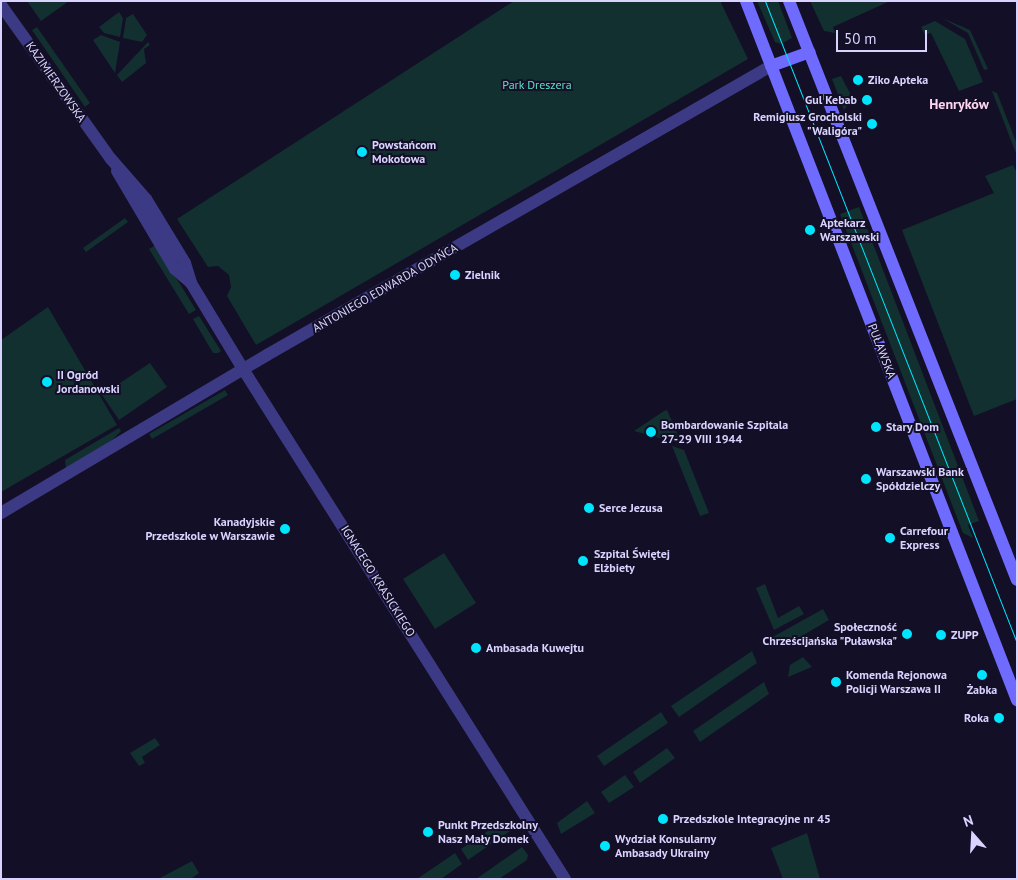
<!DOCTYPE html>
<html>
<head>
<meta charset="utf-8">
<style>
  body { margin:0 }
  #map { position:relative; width:1018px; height:880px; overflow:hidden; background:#130f26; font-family:"PT Sans",sans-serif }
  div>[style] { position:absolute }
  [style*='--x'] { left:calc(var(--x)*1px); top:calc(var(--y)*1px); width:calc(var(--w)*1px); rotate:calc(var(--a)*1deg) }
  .green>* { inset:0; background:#12302f }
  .tertiary>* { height:12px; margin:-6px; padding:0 6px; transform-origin:6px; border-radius:6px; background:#3d3a85 }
  .secondary>* { height:12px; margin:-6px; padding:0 6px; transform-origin:6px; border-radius:6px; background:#6f6bff }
  .tram>* { height:1px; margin:-0.5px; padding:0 0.5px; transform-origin:0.5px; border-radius:0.5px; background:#00e5ff }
  .dots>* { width:14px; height:14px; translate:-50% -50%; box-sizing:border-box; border:2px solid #130f26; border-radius:50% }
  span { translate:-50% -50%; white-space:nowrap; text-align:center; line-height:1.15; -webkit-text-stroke:4px #130f26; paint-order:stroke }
  .poi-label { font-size:12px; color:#d9d4ff; font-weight:700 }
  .left { translate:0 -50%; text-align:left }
  .right { translate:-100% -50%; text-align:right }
  .street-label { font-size:12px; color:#d9d4ff }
  .park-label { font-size:12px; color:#5fe0c0 }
  .neighbourhood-label { font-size:14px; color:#ffd6f0; font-weight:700 }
  .frame { position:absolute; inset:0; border:2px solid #d9d4ff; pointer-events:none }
  .north { position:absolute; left:948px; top:810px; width:50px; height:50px; -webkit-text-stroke:4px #130f26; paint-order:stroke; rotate:341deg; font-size:14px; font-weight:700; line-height:20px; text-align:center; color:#d9d4ff }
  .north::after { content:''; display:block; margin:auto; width:18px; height:22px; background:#d9d4ff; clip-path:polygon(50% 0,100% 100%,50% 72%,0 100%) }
  .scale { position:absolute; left:836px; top:30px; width:91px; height:22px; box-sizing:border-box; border:2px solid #d9d4ff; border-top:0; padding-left:6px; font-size:15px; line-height:18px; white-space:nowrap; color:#d9d4ff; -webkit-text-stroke:4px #130f26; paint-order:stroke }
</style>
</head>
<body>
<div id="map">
  <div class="green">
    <div style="clip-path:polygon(27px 1px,69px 1px,41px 21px)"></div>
    <div style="clip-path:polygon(514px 1px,723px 1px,721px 3px,748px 59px,256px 345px,227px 296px,231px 287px,229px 275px,218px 266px,208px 267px,177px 219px)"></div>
    <div style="clip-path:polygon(757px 1px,778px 1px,792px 38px,781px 44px,775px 42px)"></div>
    <div style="clip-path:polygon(810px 1px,890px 1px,833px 27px,835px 33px,824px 31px)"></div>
    <div style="clip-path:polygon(119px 12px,123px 18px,120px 37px,104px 33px,99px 27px)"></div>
    <div style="clip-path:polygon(133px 14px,147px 35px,142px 42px,123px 38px,126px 18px)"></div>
    <div style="clip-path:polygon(942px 18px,970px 30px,988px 69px,984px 70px,968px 33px)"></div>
    <div style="clip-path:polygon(935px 21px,965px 39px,983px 82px,959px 91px,931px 33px,925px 35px,921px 27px)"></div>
    <div style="clip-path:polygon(37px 27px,90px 103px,85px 107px,32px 30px)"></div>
    <div style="clip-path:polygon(101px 35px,120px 42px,115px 73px,93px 40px)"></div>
    <div style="clip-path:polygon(148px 42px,150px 45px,144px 49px,146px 63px,122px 82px,117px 75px)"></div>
    <div style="clip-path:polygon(841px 76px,853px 99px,844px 110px,832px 79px)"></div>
    <div style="clip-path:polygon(992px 91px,997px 93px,1017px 144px,1017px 156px)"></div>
    <div style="clip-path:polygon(1013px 165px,1017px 173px,1017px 399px,974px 416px,902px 230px,994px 193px,985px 176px)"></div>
    <div style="clip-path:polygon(859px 207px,979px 521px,968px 525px,973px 538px,963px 533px,840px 214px)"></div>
    <div style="clip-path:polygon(125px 218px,128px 222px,86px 252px,83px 248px)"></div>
    <div style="clip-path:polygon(156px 245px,196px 310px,189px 314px,149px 249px)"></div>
    <div style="clip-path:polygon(48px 307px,117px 425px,1px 492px,1px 340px)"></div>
    <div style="clip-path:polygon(199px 316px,221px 351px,218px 353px,213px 353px,193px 319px)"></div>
    <div style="clip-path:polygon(150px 363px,167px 387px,119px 420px,102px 395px)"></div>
    <div style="clip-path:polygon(225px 390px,228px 395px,152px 439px,149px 434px)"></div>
    <div style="clip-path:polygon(667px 410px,682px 444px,634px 431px,664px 411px)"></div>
    <div style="clip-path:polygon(119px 428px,121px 431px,107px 445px,66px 468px,65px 460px)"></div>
    <div style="clip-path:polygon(672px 446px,684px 450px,709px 513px,700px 516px)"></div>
    <div style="clip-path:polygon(444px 553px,476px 603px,435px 629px,403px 579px)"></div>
    <div style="clip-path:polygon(765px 584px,778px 618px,799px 606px,804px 614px,774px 630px,756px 588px)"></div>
    <div style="clip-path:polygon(823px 609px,829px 620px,788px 644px,776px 645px,769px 639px)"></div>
    <div style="clip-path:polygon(752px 651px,757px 663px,679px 717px,671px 706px)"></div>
    <div style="clip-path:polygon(803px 657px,812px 667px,788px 677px,790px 665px)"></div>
    <div style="clip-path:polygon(764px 682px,769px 694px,700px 742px,693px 731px)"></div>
    <div style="clip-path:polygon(661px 712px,668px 723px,604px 766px,597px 756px)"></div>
    <div style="clip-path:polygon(155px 738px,160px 745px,142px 757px,145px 763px,139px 766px,130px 753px)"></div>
    <div style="clip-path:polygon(667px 748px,675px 758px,640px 783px,633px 772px)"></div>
    <div style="clip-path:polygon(625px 775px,634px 787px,609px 803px,601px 792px)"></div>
    <div style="clip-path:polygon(587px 801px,595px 813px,561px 834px,557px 823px)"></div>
    <div style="clip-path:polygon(501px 822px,510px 831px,468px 860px,461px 849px)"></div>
    <div style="clip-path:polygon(807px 833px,820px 879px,783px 879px,771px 848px)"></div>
    <div style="clip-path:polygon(522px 847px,528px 855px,527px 860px,499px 879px,476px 879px)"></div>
    <div style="clip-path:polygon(455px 853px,462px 864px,441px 879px,417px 879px)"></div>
    <div style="clip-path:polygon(192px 861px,199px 873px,191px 879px,158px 879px)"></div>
  </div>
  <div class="tertiary">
    <div style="--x:1;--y:5;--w:189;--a:54.5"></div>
    <div style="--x:111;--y:159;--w:53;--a:48.8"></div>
    <div style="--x:146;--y:199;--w:75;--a:58.6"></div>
    <div style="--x:185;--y:263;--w:21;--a:73"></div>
    <div style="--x:191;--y:283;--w:100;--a:58.8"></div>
    <div style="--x:243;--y:369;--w:603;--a:57.73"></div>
    <div style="--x:117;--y:171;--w:114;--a:59.4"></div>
    <div style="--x:175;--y:269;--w:21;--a:41"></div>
    <div style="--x:1;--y:513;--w:309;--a:-30.7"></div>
    <div style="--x:267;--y:355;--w:581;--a:-29.83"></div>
  </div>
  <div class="secondary">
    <div style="--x:746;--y:1;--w:750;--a:68.81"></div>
    <div style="--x:789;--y:1;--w:622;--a:68.51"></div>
    <div style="--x:771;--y:66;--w:41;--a:-19.7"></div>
  </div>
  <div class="tram">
    <div style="--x:765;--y:1;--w:690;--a:68.57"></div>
  </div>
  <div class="dots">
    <div style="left:858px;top:80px;background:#00e5ff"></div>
    <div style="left:867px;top:100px;background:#00e5ff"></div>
    <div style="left:872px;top:124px;background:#00e5ff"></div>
    <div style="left:362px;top:152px;background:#00e5ff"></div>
    <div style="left:810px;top:230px;background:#00e5ff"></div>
    <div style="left:455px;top:275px;background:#00e5ff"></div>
    <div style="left:47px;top:382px;background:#00e5ff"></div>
    <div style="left:876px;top:427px;background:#00e5ff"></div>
    <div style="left:651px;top:432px;background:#00e5ff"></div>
    <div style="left:866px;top:479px;background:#00e5ff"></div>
    <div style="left:589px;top:508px;background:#00e5ff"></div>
    <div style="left:285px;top:529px;background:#00e5ff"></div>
    <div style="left:890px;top:538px;background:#00e5ff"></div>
    <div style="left:583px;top:561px;background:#00e5ff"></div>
    <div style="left:907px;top:634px;background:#00e5ff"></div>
    <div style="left:941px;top:635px;background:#00e5ff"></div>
    <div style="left:476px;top:648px;background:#00e5ff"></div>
    <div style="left:982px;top:675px;background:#00e5ff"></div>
    <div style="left:836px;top:682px;background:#00e5ff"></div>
    <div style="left:999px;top:718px;background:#00e5ff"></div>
    <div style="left:663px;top:819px;background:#00e5ff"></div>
    <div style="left:428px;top:832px;background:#00e5ff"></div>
    <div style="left:605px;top:846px;background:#00e5ff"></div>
  </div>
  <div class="poi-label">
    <span class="left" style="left:868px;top:80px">Ziko Apteka</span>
    <span class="right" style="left:857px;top:100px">Gul Kebab</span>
    <span class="right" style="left:862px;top:124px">Remigiusz Grocholski<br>"Waligóra"</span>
    <span class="left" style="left:372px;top:152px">Powstańcom<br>Mokotowa</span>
    <span class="left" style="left:820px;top:230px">Aptekarz<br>Warszawski</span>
    <span class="left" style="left:465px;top:275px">Zielnik</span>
    <span class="left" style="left:57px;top:382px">II Ogród<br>Jordanowski</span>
    <span class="left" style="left:661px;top:432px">Bombardowanie Szpitala<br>27-29 VIII 1944</span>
    <span class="left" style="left:886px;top:427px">Stary Dom</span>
    <span class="left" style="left:876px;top:479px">Warszawski Bank<br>Spółdzielczy</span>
    <span class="left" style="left:599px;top:508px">Serce Jezusa</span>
    <span class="right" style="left:275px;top:529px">Kanadyjskie<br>Przedszkole w Warszawie</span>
    <span class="left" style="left:900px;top:538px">Carrefour<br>Express</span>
    <span class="left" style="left:594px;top:561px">Szpital Świętej<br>Elżbiety</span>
    <span class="right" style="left:897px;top:634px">Społeczność<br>Chrześcijańska "Puławska"</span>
    <span class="left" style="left:951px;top:635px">ZUPP</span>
    <span class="left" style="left:486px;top:648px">Ambasada Kuwejtu</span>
    <span class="left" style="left:846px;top:682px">Komenda Rejonowa<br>Policji Warszawa II</span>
    <span style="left:982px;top:690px">Żabka</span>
    <span class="right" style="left:989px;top:718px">Roka</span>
    <span class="left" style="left:673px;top:819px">Przedszkole Integracyjne nr 45</span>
    <span class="left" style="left:438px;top:832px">Punkt Przedszkolny<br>Nasz Mały Domek</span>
    <span class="left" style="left:615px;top:846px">Wydział Konsularny<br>Ambasady Ukrainy</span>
  </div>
  <div class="street-label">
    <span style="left:56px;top:82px;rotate:55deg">KAZIMIERZOWSKA</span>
    <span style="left:385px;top:288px;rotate:-30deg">ANTONIEGO EDWARDA ODYŃCA</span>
    <span style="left:882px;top:351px;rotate:69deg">PUŁAWSKA</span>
    <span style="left:378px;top:581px;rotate:58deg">IGNACEGO KRASICKIEGO</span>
  </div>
  <div class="park-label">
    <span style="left:537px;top:85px">Park Dreszera</span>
  </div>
  <div class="neighbourhood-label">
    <span style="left:959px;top:104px">Henryków</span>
  </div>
  <div class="frame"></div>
  <div class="north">N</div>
  <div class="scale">50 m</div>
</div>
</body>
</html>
